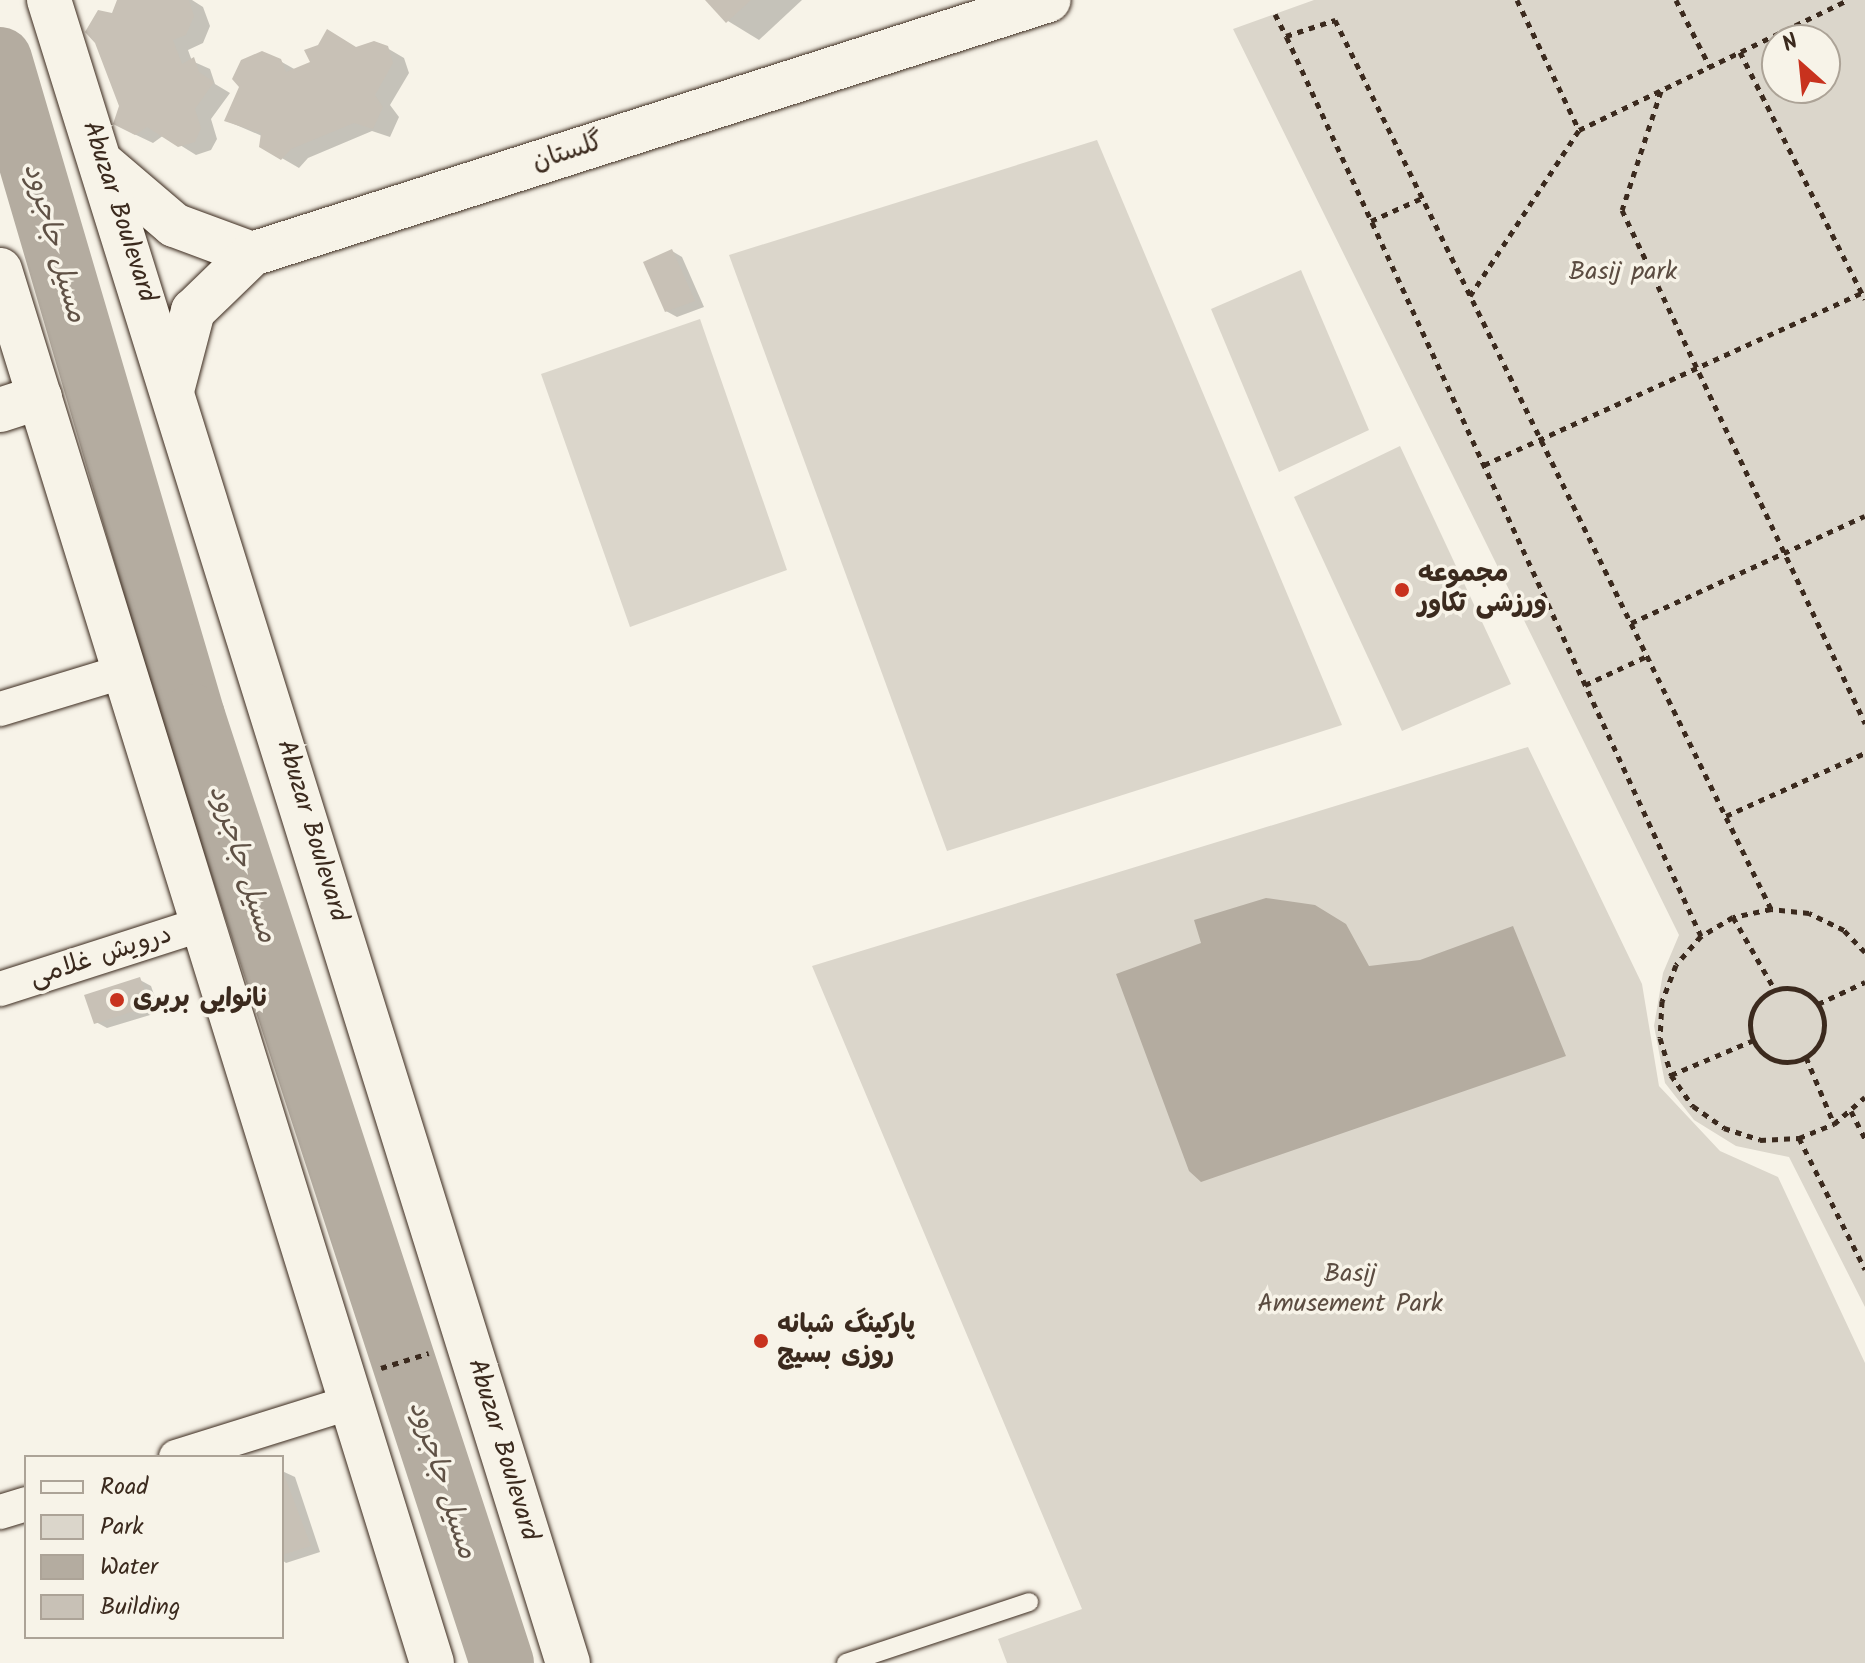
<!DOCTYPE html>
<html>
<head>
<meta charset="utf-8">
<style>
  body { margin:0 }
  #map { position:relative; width:1865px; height:1663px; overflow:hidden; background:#f7f3e8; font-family:Kalam,"Playpen Sans Arabic",sans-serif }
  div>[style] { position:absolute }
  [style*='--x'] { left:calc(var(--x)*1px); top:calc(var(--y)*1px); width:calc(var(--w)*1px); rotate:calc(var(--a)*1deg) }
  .green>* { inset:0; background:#dbd6cb }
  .water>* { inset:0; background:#b4aca0 }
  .shadow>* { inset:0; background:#0003 }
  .river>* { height:64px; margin:-32px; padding:0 32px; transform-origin:32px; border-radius:32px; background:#b4aca0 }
  .building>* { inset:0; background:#c8c1b6 }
  .path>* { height:5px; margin-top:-2.5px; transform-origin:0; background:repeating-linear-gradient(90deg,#3b2a1e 0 6px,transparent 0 12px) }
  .path>.ring { margin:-2.5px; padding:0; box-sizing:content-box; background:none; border:5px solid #3b2a1e; border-radius:50% }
  .roads { filter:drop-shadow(0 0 2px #3b2a1e) drop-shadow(0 0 2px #3b2a1e) }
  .service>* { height:18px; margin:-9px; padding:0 9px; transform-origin:9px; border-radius:9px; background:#f7f3e8 }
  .minor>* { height:34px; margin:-17px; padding:0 17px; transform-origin:17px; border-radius:17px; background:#f7f3e8 }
  .tertiary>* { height:44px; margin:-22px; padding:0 22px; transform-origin:22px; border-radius:22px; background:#f7f3e8 }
  .secondary>* { height:44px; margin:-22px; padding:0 22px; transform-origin:22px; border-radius:22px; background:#f7f3e8 }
  .dots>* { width:22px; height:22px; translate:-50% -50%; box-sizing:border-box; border:4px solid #f7f3e8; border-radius:50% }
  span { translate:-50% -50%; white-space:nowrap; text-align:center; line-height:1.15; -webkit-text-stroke:7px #f7f3e8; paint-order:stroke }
  .street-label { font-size:26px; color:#3b2a1e }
  .park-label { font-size:26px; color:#5b4c41 }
  .poi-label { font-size:26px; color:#3b2a1e; font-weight:700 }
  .left { translate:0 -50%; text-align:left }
  .water-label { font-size:28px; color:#5f5145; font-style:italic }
  .legend { position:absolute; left:24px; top:1455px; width:260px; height:184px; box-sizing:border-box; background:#f7f3e8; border:2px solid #aca397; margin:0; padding:10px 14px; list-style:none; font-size:24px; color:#3b2a1e }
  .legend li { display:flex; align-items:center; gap:16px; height:40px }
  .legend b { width:40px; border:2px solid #aca397 }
  .north { position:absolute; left:1761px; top:24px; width:80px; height:80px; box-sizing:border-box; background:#f7f3e8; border:2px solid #aca397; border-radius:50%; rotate:333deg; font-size:22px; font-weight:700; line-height:32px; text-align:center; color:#3b2a1e }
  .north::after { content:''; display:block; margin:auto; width:28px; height:36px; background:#c8321e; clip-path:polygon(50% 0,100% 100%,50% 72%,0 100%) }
</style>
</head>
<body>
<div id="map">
  <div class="green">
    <div style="clip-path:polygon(evenodd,1314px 0,1865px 0,1865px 1307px,1789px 1157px,1736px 1146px,1694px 1120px,1665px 1083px,1654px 1026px,1663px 973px,1679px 935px,1233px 29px,1314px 0,1777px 40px,1825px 40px,1825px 88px,1777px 88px,1777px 40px)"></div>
    <div style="clip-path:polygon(1097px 140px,1342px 725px,947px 851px,729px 255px)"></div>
    <div style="clip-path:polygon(1301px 270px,1369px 430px,1279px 472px,1211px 309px)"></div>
    <div style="clip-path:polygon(700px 319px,787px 570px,630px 627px,541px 374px)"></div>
    <div style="clip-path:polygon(1400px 446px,1511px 684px,1402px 731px,1294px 497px)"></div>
    <div style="clip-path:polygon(1528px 747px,1642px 984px,1659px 1086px,1720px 1151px,1778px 1177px,1865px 1363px,1865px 1663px,1007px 1663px,998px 1639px,1082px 1609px,812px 966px)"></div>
  </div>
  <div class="water">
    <div style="clip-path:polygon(1266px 898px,1315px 905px,1346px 924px,1369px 966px,1420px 960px,1513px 926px,1566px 1056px,1201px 1182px,1189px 1171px,1116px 974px,1201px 943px,1194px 920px)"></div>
  </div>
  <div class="shadow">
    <div style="clip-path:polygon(119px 0,192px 0,203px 7px,210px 26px,203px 43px,188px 50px,192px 61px,210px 69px,215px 84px,230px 93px,211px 119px,217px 139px,211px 150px,196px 155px,164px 135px,153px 143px,132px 133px,122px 106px,114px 15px)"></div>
    <div style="clip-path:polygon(708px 0,802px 0,759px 40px,728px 21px)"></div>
    <div style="clip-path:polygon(387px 48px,404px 58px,409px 73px,390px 105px,399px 117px,390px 137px,372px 131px,308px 158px,299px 168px,261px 146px,262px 136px,227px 121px,280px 61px,296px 70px,356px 49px)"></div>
    <div style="clip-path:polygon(672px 251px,682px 257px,704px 307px,677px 317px,666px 311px)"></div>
    <div style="clip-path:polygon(140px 980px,151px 986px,160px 1012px,107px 1028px,96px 1022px)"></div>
    <div style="clip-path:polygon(282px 1471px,295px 1477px,320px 1552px,286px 1563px,282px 1560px)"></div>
  </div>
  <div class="river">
    <div style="--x:0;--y:59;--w:685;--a:73.63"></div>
    <div style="--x:193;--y:716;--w:996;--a:71.93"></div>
  </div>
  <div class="building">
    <div style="clip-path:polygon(117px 0,189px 0,194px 16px,186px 35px,173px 40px,182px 64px,194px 57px,199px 72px,214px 82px,195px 109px,201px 128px,195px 142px,178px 147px,147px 127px,135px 135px,113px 124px,119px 106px,95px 43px,85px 32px,98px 10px,112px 13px)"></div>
    <div style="clip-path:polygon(705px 0,751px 0,726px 23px)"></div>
    <div style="clip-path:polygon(327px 29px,356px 47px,374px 41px,388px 46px,393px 63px,375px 95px,383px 107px,373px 129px,354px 123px,291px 149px,281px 160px,259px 147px,261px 133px,224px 121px,239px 87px,232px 79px,241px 60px,262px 51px,281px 59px,286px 72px,310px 62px,304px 50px,318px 45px)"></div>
    <div style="clip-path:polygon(672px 249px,695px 301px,665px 312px,643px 262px)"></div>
    <div style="clip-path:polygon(140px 977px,150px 1006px,94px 1024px,84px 995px)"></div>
    <div style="clip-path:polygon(282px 1469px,311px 1546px,282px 1555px)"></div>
  </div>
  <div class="path">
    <div style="--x:1517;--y:0;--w:144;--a:64.5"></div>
    <div style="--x:1676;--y:0;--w:75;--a:63.1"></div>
    <div style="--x:1275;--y:14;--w:25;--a:63"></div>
    <div style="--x:1740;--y:52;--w:277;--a:63.2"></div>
    <div style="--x:1661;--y:91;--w:125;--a:108.1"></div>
    <div style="--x:1622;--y:210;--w:568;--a:64.65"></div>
    <div style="--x:1371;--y:221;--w:56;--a:-24.3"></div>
    <div style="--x:1470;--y:296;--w:199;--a:-56.7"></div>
    <div style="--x:1579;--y:130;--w:299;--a:-25.8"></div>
    <div style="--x:1484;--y:465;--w:419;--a:-24.5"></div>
    <div style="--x:1631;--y:623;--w:257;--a:-24.6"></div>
    <div style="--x:1585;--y:685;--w:68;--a:-25.1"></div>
    <div style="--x:1726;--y:816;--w:153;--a:-24.4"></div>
    <div style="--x:1733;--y:917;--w:84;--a:60.1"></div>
    <div style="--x:1701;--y:936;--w:991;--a:-114.75"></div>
    <div style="--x:1286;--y:36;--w:52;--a:-18.1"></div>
    <div style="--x:1335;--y:20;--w:990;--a:63.87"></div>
    <div style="--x:1865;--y:952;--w:30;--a:-134"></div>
    <div style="--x:1844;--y:930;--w:39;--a:-154"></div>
    <div style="--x:1809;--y:913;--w:38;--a:-174"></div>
    <div style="--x:1771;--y:909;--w:39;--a:168"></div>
    <div style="--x:1733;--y:917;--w:37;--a:149"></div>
    <div style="--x:1701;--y:936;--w:38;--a:131"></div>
    <div style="--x:1676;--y:965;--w:39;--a:111"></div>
    <div style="--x:1662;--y:1001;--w:37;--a:93"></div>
    <div style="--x:1660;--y:1038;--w:39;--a:73"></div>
    <div style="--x:1671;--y:1075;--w:38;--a:55"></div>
    <div style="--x:1693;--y:1106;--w:38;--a:35"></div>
    <div style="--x:1724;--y:1128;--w:38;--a:18"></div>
    <div style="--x:1760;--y:1140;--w:39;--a:-3"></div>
    <div style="--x:1799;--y:1138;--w:38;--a:-22"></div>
    <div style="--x:1834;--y:1124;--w:41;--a:-41.1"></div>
    <div class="ring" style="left:1750px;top:988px;width:69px;height:69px"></div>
    <div style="--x:1818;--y:1004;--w:52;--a:-25.1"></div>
    <div style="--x:1806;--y:1057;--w:73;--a:67.3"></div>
    <div style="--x:1671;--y:1075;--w:90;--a:-22.9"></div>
    <div style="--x:1851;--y:1111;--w:31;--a:63"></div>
    <div style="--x:1799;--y:1138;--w:147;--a:63.3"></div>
    <div style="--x:381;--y:1368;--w:50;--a:-17.4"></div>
  </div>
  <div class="roads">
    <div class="service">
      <div style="--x:846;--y:1663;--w:193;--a:-18.4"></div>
    </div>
    <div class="minor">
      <div style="--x:0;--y:709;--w:131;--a:-16.9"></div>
      <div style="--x:0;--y:989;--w:212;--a:-17.8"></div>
      <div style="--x:176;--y:1457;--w:183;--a:-17.4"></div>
      <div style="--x:0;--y:1512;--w:27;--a:-17"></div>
    </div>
    <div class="tertiary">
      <div style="--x:105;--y:166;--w:91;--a:40.5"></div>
      <div style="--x:174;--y:225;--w:83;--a:20.4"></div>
      <div style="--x:252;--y:254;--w:836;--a:-17.68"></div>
      <div style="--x:173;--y:387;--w:79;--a:-75.3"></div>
      <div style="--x:193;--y:311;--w:82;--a:-44"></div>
    </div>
    <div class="secondary">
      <div style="--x:49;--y:0;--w:1742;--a:72.67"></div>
      <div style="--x:0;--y:270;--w:1458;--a:72.77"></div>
      <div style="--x:0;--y:410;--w:42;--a:-18"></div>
    </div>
  </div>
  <div class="dots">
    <div style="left:1402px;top:590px;background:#c8321e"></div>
    <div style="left:117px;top:1000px;background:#c8321e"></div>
    <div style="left:761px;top:1341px;background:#c8321e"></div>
  </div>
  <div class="street-label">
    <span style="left:568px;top:153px;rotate:-18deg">گلستان</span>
    <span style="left:118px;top:212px;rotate:72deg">Abuzar Boulevard</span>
    <span style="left:311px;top:831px;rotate:73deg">Abuzar Boulevard</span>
    <span style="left:101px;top:957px;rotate:-18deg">درویش غلامی</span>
    <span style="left:502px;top:1450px;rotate:73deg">Abuzar Boulevard</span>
  </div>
  <div class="park-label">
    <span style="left:1623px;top:273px">Basij park</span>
    <span style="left:1350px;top:1290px">Basij<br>Amusement Park</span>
  </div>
  <div class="poi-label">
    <span class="left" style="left:1418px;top:590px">مجموعه<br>ورزشی تکاور</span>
    <span class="left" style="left:133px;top:1000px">نانوایی بربری</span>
    <span class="left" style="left:777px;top:1341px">پارکینگ شبانه<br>روزی بسیج</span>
  </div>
  <div class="water-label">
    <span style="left:54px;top:243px;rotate:74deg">مسیل جاجرود</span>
    <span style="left:242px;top:864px;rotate:72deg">مسیل جاجرود</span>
    <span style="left:442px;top:1480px;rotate:72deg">مسیل جاجرود</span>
  </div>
  <ul class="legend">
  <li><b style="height:10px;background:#f7f3e8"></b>Road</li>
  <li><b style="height:22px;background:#dbd6cb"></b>Park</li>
  <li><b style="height:22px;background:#b4aca0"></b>Water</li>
  <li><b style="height:22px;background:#c8c1b6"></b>Building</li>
  </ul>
  <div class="north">N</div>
</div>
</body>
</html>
